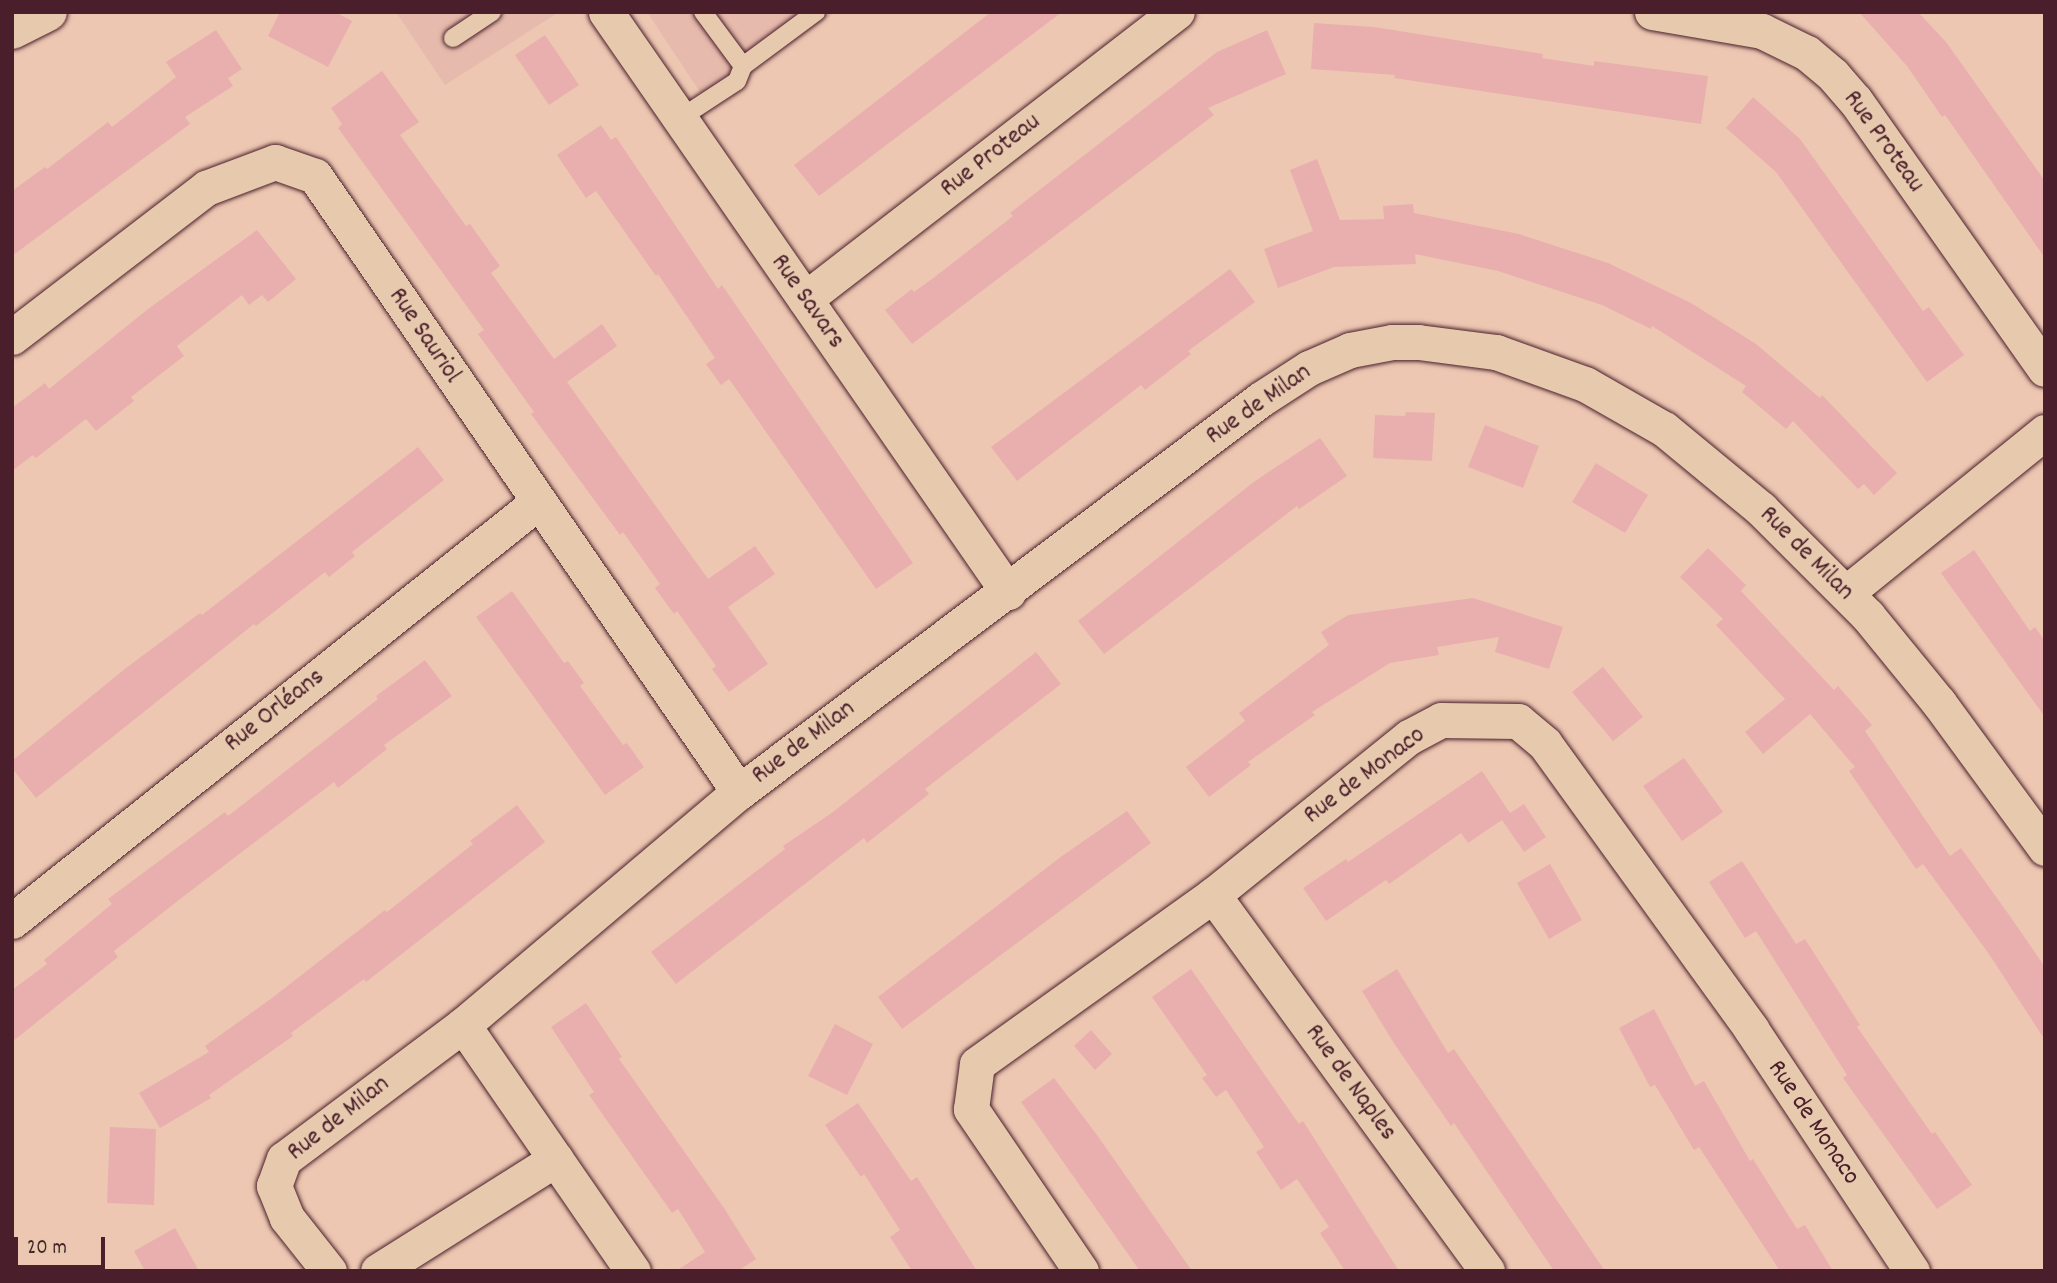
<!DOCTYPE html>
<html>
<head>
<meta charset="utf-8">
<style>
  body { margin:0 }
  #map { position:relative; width:2057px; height:1283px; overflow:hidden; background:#edc7b2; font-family:Dekko,sans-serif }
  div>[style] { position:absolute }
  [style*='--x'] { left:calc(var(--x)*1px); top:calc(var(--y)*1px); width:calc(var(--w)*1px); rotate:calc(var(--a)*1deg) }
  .built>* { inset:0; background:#e6baac }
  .building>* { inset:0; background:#e9afae }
  .roads { filter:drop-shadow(0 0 2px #4a1f2b) drop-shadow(0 0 2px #4a1f2b) }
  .lane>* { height:18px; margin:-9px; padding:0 9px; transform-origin:9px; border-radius:9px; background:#e7caae }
  .street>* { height:35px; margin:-17.5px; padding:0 17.5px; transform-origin:17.5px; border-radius:17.5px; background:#e7caae }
  .secondary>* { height:38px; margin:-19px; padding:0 19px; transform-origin:19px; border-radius:19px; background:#e7caae }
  span { translate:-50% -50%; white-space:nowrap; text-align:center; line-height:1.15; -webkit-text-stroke:5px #e7caae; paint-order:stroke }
  .street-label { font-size:26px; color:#4a1f2b }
  .frame { position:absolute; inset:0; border:14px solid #4a1f2b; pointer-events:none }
  .scale { position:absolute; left:14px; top:1237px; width:91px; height:32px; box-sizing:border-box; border:4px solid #4a1f2b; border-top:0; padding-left:9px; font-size:21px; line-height:24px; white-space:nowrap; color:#4a1f2b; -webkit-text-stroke:5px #e7caae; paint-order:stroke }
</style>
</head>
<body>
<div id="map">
  <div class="built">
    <div style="clip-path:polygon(396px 12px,559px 12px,445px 85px)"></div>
    <div style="clip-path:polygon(647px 12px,836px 12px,706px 101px)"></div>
  </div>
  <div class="building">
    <div style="clip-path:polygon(280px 12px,335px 12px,352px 21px,328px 67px,268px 36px)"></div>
    <div style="clip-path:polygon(991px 12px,1062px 12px,819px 196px,794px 165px)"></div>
    <div style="clip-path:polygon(1859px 12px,1918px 12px,1946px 42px,2045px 181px,2045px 258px,1945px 115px,1942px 117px,1907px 66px)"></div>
    <div style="clip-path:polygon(1314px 23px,1374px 27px,1543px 54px,1542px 58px,1594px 66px,1594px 61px,1708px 76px,1701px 124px,1394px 78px,1395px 75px,1311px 69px)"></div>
    <div style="clip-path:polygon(216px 30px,242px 69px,228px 78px,233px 86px,185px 117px,190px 124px,12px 256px,12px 191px,45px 167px,47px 169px,108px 122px,112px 127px,176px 77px,166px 62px)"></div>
    <div style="clip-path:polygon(1267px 30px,1286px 74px,1208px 108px,1214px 115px,912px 344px,885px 310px,912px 289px,914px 292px,936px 276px,1013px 216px,1010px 213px,1217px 52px)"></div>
    <div style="clip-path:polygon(545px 35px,579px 85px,549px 105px,515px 55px)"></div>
    <div style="clip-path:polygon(382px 71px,419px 122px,400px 135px,466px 226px,470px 224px,500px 266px,491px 273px,554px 359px,602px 324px,617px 346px,567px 382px,708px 579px,755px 546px,775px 574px,728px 607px,768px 664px,729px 692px,712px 669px,716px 666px,677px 611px,674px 614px,655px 588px,660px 584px,623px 532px,620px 535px,531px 414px,534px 412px,478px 334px,484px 330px,338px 128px,342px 124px,331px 108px)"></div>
    <div style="clip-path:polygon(1753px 97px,1800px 139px,1923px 311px,1929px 307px,1964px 355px,1927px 382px,1776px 172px,1726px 128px)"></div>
    <div style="clip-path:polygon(601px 125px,611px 140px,616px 137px,718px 289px,722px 285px,913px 563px,876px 589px,729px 379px,721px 385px,706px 364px,715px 358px,658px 274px,656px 276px,596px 191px,586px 198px,557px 155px)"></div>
    <div style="clip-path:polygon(1317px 159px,1340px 220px,1384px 219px,1383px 206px,1413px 204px,1414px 213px,1519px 234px,1608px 263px,1691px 303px,1756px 344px,1820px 398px,1822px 395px,1897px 473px,1874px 495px,1864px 484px,1858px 489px,1793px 421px,1786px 429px,1742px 392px,1746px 386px,1652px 326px,1651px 329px,1602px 305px,1498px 271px,1415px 254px,1416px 264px,1334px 267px,1278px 288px,1264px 249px,1313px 231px,1290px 170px)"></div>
    <div style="clip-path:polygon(257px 230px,296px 279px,268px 302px,262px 295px,249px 305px,242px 295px,177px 346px,184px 356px,131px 397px,134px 401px,96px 431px,86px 419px,36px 458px,33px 455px,12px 471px,12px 408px,45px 383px,49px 389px,148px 309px)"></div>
    <div style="clip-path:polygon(1230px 269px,1255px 302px,1188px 351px,1191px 354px,1145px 390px,1141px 385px,1017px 481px,991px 447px)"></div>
    <div style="clip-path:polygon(1406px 412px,1435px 413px,1432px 461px,1373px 458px,1375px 415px,1405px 416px)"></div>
    <div style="clip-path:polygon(1485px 425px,1539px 446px,1523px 488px,1468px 467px)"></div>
    <div style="clip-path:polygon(1320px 438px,1347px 476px,1299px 509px,1297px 506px,1104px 654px,1078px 621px,1255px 481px)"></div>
    <div style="clip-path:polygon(418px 447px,444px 480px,352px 552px,355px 556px,329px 577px,325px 572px,256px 626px,254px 624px,36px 798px,12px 768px,12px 761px,126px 668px,200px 613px,202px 615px)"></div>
    <div style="clip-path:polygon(1596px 463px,1648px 495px,1625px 533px,1572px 502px)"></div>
    <div style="clip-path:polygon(1708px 548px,1746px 585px,1741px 591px,1834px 690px,1838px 686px,1872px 725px,1865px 731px,1950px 856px,1961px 848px,2007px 912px,2045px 967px,2045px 1040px,1989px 954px,1923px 864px,1916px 869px,1849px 771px,1855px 767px,1810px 714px,1763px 754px,1745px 732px,1785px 699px,1716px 625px,1723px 619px,1680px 577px)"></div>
    <div style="clip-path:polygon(1974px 550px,2030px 631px,2035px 627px,2045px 641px,2045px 717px,1941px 573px)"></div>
    <div style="clip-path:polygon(512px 591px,564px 663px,568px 661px,584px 683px,580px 686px,623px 745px,627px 743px,644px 767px,605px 795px,476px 617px)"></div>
    <div style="clip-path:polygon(1473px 598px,1563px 627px,1549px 669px,1495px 652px,1499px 637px,1437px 647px,1439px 655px,1390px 663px,1312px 712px,1315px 715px,1248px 762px,1251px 765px,1209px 797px,1186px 767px,1245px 721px,1239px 713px,1329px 645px,1321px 632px,1348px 615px)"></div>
    <div style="clip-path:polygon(1036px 652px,1061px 684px,925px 789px,929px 794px,867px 843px,864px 838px,676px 984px,651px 952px,785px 849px,783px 846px,833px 812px)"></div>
    <div style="clip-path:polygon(425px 660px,452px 696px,384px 745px,387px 749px,338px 788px,334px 782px,184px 896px,114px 951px,118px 957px,12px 1042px,12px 990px,47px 964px,44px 960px,112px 904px,108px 899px,225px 812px,228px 816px,378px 699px,376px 696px)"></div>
    <div style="clip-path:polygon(1603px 667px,1643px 717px,1613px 741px,1572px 692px)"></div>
    <div style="clip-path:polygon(1684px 758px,1723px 812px,1682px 841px,1643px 786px)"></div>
    <div style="clip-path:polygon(1482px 771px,1510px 813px,1524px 804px,1546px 837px,1524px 852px,1502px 820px,1468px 843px,1461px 833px,1389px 884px,1386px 880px,1326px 921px,1303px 888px,1346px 859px,1348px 862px)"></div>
    <div style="clip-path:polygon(517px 805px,545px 842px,366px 982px,364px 979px,291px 1033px,293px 1036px,209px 1095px,211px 1098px,160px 1128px,139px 1093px,209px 1052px,205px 1046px,272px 998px,385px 910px,387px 912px,473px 844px,470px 841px)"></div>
    <div style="clip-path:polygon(1127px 811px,1151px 843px,902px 1029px,878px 997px,1062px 856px)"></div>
    <div style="clip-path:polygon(1742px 861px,1796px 944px,1805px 939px,1860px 1025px,1857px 1027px,1932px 1134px,1935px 1132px,1972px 1185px,1937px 1209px,1843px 1078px,1847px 1075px,1756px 931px,1745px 938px,1709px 882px)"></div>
    <div style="clip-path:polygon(1550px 864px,1582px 920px,1549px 939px,1517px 883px)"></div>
    <div style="clip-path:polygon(1191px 969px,1299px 1124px,1303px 1121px,1399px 1271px,1345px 1271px,1320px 1233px,1329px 1227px,1297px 1179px,1281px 1190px,1256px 1152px,1264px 1147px,1226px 1090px,1216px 1097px,1202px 1078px,1207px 1075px,1152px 997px)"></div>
    <div style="clip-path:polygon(1397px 969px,1448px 1053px,1454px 1049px,1605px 1271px,1554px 1271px,1454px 1123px,1451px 1126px,1395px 1045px,1362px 991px)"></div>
    <div style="clip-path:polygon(586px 1003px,622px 1057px,619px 1059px,724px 1208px,756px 1259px,738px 1271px,676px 1271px,705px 1252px,678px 1209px,672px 1213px,589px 1095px,594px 1092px,551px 1027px)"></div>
    <div style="clip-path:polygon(1654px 1009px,1695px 1086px,1704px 1081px,1750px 1161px,1753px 1159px,1797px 1229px,1805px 1225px,1833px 1271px,1780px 1271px,1699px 1147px,1694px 1150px,1655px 1085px,1650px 1087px,1619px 1028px)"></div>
    <div style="clip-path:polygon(835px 1024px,873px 1044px,847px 1095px,808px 1076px)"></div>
    <div style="clip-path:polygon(1091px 1030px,1112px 1054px,1095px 1070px,1074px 1046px)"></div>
    <div style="clip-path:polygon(1054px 1078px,1097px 1135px,1192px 1271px,1140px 1271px,1021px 1102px)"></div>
    <div style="clip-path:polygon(858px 1103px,911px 1181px,917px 1177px,977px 1271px,912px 1271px,890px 1237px,900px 1230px,864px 1174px,861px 1177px,825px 1125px)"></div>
    <div style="clip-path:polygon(110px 1127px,156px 1129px,154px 1205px,107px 1203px)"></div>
    <div style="clip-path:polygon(175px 1228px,199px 1271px,145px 1271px,134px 1251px)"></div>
  </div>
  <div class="roads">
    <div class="lane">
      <div style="--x:703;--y:12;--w:67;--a:53.5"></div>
      <div style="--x:743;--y:66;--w:91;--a:-36.5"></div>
      <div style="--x:453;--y:38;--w:47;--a:-33.7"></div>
      <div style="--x:679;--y:119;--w:69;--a:-33.2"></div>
      <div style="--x:737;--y:81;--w:16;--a:-68"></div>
    </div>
    <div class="street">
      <div style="--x:606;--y:12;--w:706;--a:55.27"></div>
      <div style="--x:1652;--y:12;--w:112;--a:9.8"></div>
      <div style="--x:1762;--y:31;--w:50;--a:26.1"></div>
      <div style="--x:1807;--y:53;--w:34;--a:40"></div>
      <div style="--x:1833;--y:75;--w:33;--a:49"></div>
      <div style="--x:1855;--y:100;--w:329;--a:54.8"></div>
      <div style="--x:805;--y:299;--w:470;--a:-37.7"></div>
      <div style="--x:12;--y:337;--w:245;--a:-37.5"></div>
      <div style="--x:206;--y:188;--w:74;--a:-20.6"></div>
      <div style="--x:275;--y:162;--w:42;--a:19.3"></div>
      <div style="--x:315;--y:176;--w:748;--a:55.46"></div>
      <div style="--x:1846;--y:593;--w:256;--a:-39"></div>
      <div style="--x:1213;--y:895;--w:465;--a:53.9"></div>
      <div style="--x:12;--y:921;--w:672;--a:-38.54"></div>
      <div style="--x:463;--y:1025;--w:299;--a:55.4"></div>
      <div style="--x:329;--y:1271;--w:68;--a:-128.4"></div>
      <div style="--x:287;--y:1218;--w:35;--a:-112"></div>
      <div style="--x:274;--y:1186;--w:29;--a:-70"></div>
      <div style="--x:284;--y:1159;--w:224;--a:-36.8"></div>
      <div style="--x:463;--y:1025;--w:361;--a:-40.2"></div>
      <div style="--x:739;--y:792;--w:653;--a:-36.98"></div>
      <div style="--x:1261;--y:399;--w:57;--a:-32.9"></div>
      <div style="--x:1309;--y:368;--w:45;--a:-23.7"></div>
      <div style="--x:1350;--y:350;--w:43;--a:-10.8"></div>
      <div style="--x:1392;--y:342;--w:26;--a:0"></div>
      <div style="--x:1418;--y:342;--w:79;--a:7.3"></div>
      <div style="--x:1496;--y:352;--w:95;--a:19.8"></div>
      <div style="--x:1585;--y:384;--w:91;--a:29.7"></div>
      <div style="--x:1664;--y:429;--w:126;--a:39.5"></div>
      <div style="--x:1761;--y:509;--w:151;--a:45"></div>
      <div style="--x:1868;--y:616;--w:112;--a:50.8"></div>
      <div style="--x:1939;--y:703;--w:180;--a:53.8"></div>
      <div style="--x:378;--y:1271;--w:210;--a:-32.2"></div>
      <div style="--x:1081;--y:1271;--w:196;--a:-124.2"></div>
      <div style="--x:971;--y:1109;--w:45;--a:-82.4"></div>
      <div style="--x:977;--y:1064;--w:290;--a:-35.6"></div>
      <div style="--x:1213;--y:895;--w:252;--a:-38.9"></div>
      <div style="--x:1409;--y:737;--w:36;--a:-28"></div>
      <div style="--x:1441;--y:720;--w:77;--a:0.7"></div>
      <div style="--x:1518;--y:721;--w:35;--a:40"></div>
      <div style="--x:1545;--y:744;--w:352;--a:54.1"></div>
      <div style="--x:1751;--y:1029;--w:291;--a:56.4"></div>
    </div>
    <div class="secondary">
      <div style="--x:12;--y:30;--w:40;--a:-26.6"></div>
    </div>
  </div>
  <div class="street-label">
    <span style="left:1883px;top:142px;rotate:54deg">Rue Proteau</span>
    <span style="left:991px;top:156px;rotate:-38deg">Rue Proteau</span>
    <span style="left:807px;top:302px;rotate:55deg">Rue Savars</span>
    <span style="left:424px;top:336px;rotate:56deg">Rue Sauriol</span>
    <span style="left:1259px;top:405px;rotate:-35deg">Rue de Milan</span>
    <span style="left:1806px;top:554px;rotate:45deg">Rue de Milan</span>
    <span style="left:275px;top:711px;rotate:-38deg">Rue Orléans</span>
    <span style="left:804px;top:743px;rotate:-37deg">Rue de Milan</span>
    <span style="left:1365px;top:776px;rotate:-37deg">Rue de Monaco</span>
    <span style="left:1350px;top:1083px;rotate:54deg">Rue de Naples</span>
    <span style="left:339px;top:1119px;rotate:-38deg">Rue de Milan</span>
    <span style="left:1813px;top:1123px;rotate:56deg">Rue de Monaco</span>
  </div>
  <div class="frame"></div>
  <div class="scale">20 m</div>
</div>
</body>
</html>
